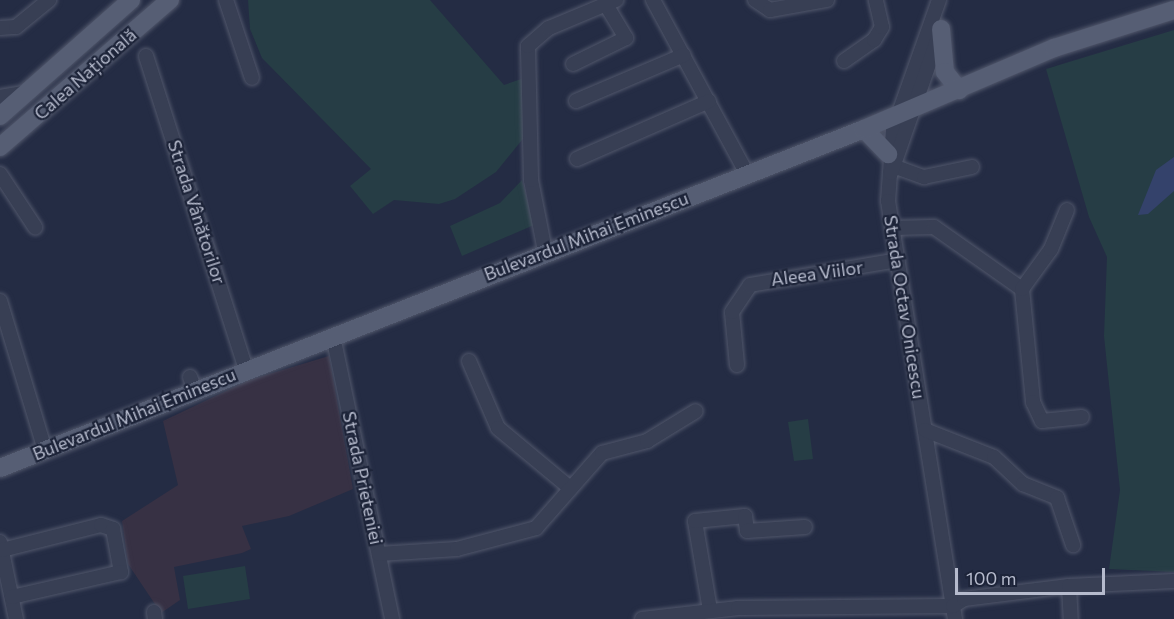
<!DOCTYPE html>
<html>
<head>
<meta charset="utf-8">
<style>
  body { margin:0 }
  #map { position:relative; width:1174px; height:619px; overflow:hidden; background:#242c44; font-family:Commissioner,sans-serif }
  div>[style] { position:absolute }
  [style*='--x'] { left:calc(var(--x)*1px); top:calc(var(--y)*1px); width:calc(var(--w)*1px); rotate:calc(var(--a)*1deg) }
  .medical>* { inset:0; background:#373144 }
  .green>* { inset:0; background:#263d45 }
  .water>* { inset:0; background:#34426b }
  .roads { filter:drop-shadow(0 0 2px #51576b) drop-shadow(0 0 2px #51576b) }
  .minor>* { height:14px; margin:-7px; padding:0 7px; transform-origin:7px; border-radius:7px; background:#383f54 }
  .major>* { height:18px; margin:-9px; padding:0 9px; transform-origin:9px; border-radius:9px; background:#565e74 }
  span { translate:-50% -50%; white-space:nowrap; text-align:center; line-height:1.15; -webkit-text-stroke:4.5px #1d2439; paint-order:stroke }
  .street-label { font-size:18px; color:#b6bbcd }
  .scale { position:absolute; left:955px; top:568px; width:150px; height:27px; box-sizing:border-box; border:3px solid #b6bbcd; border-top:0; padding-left:8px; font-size:18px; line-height:21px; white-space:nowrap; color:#b6bbcd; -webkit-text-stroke:4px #1d2439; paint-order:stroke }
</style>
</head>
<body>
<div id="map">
  <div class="medical">
    <div style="clip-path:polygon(329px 356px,353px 489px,289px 516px,242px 526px,251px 549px,242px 553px,174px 567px,180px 600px,161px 613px,128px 564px,122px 521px,178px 485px,163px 421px,249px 380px)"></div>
  </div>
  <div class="green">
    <div style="clip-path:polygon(248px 0,430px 0,504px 85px,530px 76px,526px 135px,496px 172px,455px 199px,439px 204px,394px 200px,373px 214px,350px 186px,371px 169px,262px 58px,250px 29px)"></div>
    <div style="clip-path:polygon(1174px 30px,1174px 572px,1109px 569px,1120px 490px,1104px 336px,1107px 257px,1089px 217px,1046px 69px)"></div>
    <div style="clip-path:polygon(522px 180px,534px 225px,462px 256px,450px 226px,500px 203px)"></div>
    <div style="clip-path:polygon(808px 419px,813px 459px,794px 461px,788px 422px)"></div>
    <div style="clip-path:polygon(245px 566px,250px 599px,188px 609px,183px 576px)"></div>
  </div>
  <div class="water">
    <div style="clip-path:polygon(1174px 157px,1174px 191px,1148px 214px,1138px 215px,1156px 170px)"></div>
  </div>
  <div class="roads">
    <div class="minor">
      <div style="--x:226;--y:0;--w:82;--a:71.6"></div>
      <div style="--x:653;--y:0;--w:196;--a:61.6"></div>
      <div style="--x:755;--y:0;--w:18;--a:34"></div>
      <div style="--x:770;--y:10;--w:58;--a:-10"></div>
      <div style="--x:939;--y:0;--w:138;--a:109.5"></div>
      <div style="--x:893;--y:130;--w:71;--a:94"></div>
      <div style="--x:888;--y:201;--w:423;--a:80.9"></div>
      <div style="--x:0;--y:28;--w:16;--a:-4"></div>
      <div style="--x:16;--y:27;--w:43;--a:-39.3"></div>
      <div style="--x:146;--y:56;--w:329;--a:72.3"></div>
      <div style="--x:844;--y:61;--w:37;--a:-35"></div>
      <div style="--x:874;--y:40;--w:15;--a:-58"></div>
      <div style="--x:882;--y:27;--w:28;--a:-103"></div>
      <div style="--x:573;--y:64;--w:59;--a:-26.1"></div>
      <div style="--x:626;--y:38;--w:39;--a:-121"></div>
      <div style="--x:0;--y:97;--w:27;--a:-10"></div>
      <div style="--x:576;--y:101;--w:117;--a:-23.1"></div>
      <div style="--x:577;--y:159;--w:144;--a:-23.7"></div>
      <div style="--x:893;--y:166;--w:33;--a:20"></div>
      <div style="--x:924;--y:177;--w:49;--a:-11.8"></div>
      <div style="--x:891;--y:173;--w:146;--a:-70.8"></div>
      <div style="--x:0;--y:174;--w:64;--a:56.6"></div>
      <div style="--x:892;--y:228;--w:42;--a:-1.4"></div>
      <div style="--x:934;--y:227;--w:108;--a:35.2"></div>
      <div style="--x:1022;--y:289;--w:114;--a:84.4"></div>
      <div style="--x:1033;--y:402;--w:21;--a:65"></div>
      <div style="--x:1042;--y:421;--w:40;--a:-5.7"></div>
      <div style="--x:545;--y:251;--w:72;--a:-101.2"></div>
      <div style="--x:531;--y:180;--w:134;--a:-91.3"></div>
      <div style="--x:528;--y:46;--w:28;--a:-41"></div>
      <div style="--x:549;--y:28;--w:73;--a:-22.7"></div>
      <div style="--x:1022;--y:289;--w:49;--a:-54.1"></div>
      <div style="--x:1051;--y:249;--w:42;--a:-67.7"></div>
      <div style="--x:0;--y:301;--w:156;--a:73.2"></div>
      <div style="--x:333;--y:336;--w:289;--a:78.2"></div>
      <div style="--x:469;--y:361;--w:73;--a:66.6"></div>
      <div style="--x:498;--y:428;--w:94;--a:39.8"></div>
      <div style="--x:737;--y:365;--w:53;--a:-95.4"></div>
      <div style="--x:732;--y:312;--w:32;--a:-56"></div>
      <div style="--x:750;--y:285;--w:150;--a:-9.6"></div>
      <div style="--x:190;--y:377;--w:14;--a:69"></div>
      <div style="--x:925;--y:430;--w:74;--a:21.4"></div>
      <div style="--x:994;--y:457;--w:40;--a:43"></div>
      <div style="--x:1023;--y:484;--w:37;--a:22"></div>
      <div style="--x:1057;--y:498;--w:50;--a:71.2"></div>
      <div style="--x:0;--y:542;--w:79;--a:78.3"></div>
      <div style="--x:2;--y:550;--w:102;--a:-14.2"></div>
      <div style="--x:101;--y:525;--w:13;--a:18"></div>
      <div style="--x:113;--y:529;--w:44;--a:79.5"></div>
      <div style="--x:121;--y:572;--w:112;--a:167.1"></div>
      <div style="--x:379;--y:554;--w:78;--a:-3.7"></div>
      <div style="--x:457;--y:549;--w:82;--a:-14.9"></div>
      <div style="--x:536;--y:528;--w:100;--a:-48.7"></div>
      <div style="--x:602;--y:453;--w:47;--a:-14.9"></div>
      <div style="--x:647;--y:441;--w:57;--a:-31.5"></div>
      <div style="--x:1069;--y:586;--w:33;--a:87"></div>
      <div style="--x:710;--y:610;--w:90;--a:-99.6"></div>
      <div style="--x:695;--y:521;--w:50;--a:-5.7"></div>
      <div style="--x:745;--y:516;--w:15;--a:82"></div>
      <div style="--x:747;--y:531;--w:58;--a:-3.9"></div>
      <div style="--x:154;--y:612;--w:7;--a:82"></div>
      <div style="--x:642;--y:619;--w:97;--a:-6.5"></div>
      <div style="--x:738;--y:608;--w:215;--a:-0.5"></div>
      <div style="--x:953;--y:606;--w:13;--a:-32"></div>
      <div style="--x:964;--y:599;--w:106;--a:-7.1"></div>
      <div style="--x:1069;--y:586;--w:105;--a:-2.7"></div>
    </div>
    <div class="major">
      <div style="--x:941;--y:29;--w:43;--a:84.7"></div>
      <div style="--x:945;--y:72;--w:23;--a:52"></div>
      <div style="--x:0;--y:116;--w:175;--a:-41.5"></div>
      <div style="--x:864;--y:129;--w:35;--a:46"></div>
      <div style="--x:0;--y:147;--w:225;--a:-40.9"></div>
      <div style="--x:0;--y:468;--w:928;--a:-21.42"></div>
      <div style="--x:864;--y:129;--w:207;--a:-23.1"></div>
      <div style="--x:1054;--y:48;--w:126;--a:-17.6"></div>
    </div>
  </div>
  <div class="street-label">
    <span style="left:85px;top:74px;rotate:-41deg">Calea Națională</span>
    <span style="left:197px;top:212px;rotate:72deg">Strada Vânătorilor</span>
    <span style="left:586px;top:236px;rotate:-21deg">Bulevardul Mihai Eminescu</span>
    <span style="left:817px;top:273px;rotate:-8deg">Aleea Viilor</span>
    <span style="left:905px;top:307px;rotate:81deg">Strada Octav Onicescu</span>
    <span style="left:134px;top:414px;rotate:-22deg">Bulevardul Mihai Eminescu</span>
    <span style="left:363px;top:478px;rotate:78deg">Strada Prieteniei</span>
  </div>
  <div class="scale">100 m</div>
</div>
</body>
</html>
